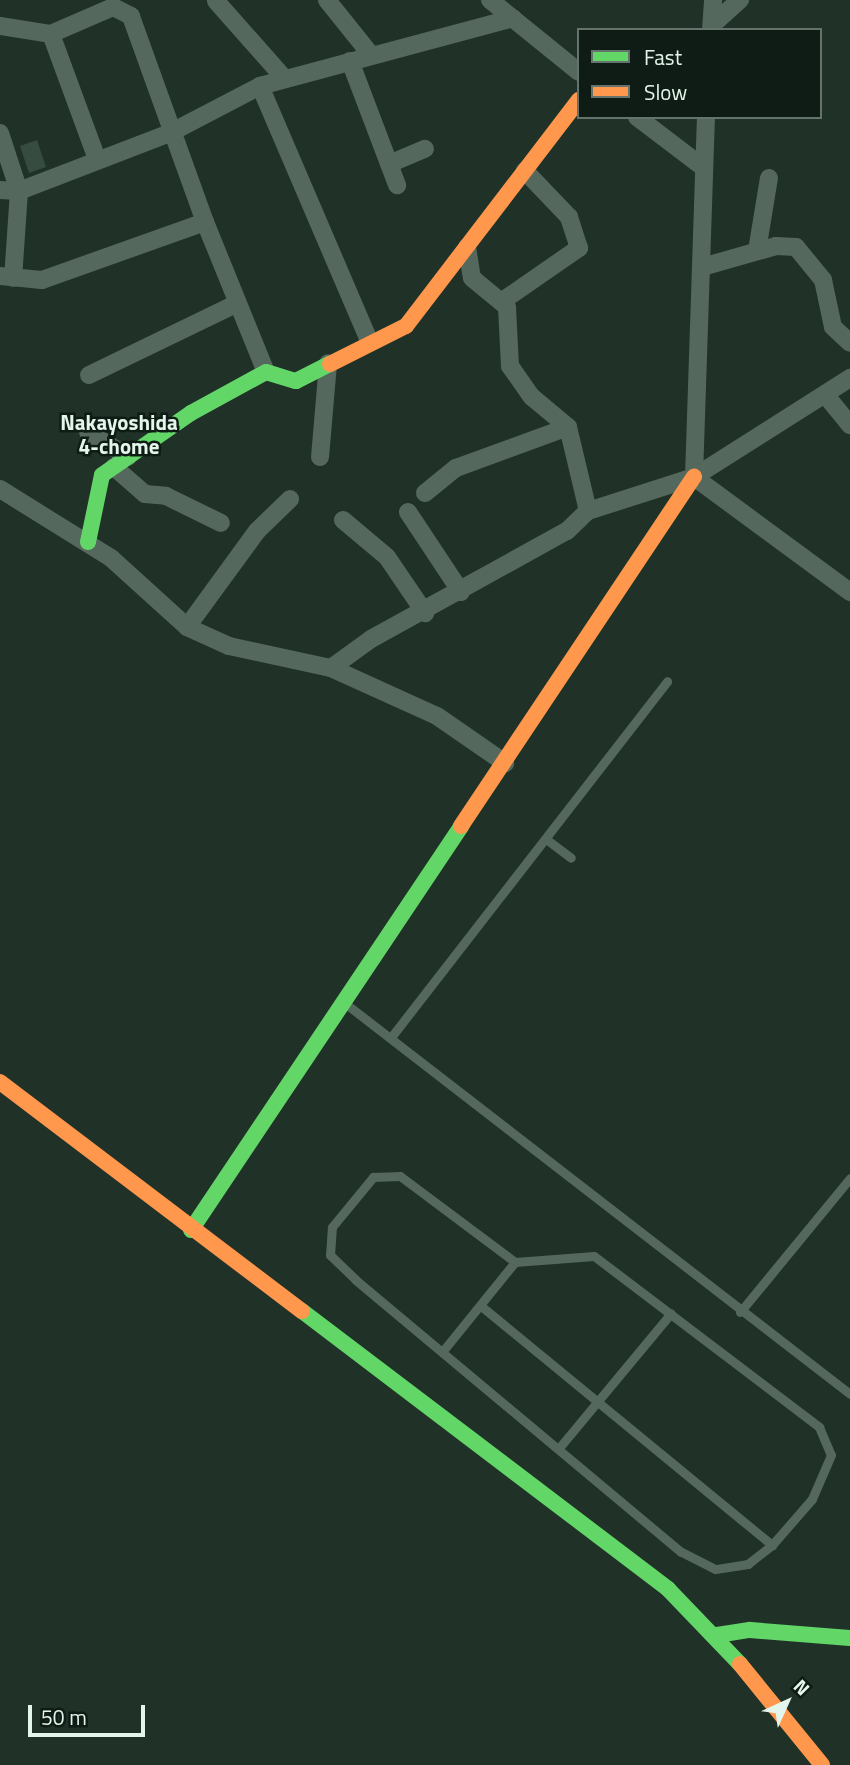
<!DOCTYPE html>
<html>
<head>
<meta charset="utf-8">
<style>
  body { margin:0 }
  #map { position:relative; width:850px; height:1765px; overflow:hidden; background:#203128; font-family:"Titillium Web",sans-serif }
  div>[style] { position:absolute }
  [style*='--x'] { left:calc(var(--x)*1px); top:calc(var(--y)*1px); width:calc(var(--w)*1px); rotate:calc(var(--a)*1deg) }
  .building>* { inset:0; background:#374c41 }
  .lane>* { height:9px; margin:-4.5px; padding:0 4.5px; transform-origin:4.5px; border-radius:4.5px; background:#55685e }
  .street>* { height:18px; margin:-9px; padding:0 9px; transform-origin:9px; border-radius:9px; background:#55685e }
  .fast>* { height:16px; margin:-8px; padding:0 8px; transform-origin:8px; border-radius:8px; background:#63d668 }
  .slow>* { height:16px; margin:-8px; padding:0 8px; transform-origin:8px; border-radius:8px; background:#ff974d }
  span { translate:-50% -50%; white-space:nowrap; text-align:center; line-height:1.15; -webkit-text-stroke:5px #0f1c15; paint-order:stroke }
  .neighbourhood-label { font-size:21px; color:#e4f6eb; font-weight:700 }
  .legend { position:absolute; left:577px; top:28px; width:245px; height:91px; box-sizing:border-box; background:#0f1c15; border:2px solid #64736b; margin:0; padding:9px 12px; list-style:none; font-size:21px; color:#e4f6eb }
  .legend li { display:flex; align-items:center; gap:14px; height:35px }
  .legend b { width:35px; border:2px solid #64736b }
  .north { position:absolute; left:752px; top:1667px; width:70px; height:70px; -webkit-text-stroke:5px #0f1c15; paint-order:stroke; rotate:45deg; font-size:19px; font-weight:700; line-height:28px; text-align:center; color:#e4f6eb }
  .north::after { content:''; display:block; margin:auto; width:24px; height:32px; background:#e4f6eb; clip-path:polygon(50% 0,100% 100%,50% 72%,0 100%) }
  .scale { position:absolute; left:28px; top:1705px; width:117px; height:32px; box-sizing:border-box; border:4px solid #e4f6eb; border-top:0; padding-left:9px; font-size:21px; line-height:24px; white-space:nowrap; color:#e4f6eb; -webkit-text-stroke:5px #0f1c15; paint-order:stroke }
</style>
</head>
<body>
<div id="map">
  <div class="building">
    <div style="clip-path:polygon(37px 140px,46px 167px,29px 173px,20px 146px)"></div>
  </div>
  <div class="lane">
    <div style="--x:546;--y:839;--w:31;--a:37"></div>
    <div style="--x:346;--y:1004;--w:637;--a:37.73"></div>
    <div style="--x:392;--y:1036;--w:449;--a:-52.2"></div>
    <div style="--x:400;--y:1176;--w:144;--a:36.8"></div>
    <div style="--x:515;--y:1262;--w:79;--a:-4.3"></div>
    <div style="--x:594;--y:1256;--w:283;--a:37.2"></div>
    <div style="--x:819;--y:1427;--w:30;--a:67"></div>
    <div style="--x:831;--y:1455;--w:48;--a:113.4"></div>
    <div style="--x:812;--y:1499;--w:61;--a:131"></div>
    <div style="--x:772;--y:1545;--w:31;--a:142"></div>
    <div style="--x:748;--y:1564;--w:33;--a:171"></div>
    <div style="--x:715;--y:1569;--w:38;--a:-153"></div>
    <div style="--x:681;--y:1552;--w:424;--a:-140.1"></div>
    <div style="--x:356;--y:1280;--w:36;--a:-136"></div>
    <div style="--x:330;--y:1255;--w:28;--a:-86"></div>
    <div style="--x:332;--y:1227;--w:65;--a:-50.6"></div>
    <div style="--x:373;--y:1177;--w:27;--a:-2"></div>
    <div style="--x:481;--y:1306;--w:377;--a:39.4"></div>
    <div style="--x:740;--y:1312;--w:173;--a:-50.6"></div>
    <div style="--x:442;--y:1352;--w:116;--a:-51"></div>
    <div style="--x:559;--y:1448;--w:175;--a:-50.3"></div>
  </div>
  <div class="street">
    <div style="--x:327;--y:0;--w:70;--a:51.3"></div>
    <div style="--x:490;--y:0;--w:114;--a:39"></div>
    <div style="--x:216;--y:1;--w:104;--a:48.5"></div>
    <div style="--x:712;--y:25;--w:38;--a:-42"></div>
    <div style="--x:0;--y:26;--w:52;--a:8.9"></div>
    <div style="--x:51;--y:34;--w:133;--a:69.8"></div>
    <div style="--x:711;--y:30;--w:30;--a:-86"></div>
    <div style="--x:350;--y:61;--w:133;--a:69.2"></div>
    <div style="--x:260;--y:86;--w:276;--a:66.8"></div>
    <div style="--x:637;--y:117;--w:84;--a:37.3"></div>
    <div style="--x:0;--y:133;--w:61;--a:71.9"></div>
    <div style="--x:19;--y:191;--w:87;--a:93.9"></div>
    <div style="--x:389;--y:164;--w:39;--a:-23"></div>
    <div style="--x:0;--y:190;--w:19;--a:3"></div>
    <div style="--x:19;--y:191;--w:162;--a:-21"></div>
    <div style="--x:170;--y:133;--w:102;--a:-27.6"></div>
    <div style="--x:260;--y:86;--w:262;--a:-15"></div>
    <div style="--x:205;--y:222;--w:162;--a:67.9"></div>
    <div style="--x:467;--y:247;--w:31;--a:81"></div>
    <div style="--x:472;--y:278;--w:45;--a:39.6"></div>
    <div style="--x:507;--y:307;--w:59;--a:87.1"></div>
    <div style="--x:510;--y:366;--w:38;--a:55"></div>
    <div style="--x:532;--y:397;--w:47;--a:39.8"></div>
    <div style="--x:568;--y:427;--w:86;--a:76.6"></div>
    <div style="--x:757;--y:251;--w:74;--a:-80.7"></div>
    <div style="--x:702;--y:267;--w:77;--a:-15.8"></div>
    <div style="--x:776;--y:246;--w:20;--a:3"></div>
    <div style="--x:796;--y:247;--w:43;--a:50.7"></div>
    <div style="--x:823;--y:280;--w:48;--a:78"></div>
    <div style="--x:833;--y:327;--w:23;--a:43"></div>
    <div style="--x:0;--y:276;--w:42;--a:5.4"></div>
    <div style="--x:42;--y:280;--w:173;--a:-19.6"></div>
    <div style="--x:205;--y:222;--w:219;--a:-109.8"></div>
    <div style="--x:131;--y:16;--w:20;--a:-153"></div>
    <div style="--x:113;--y:7;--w:68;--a:156.5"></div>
    <div style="--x:501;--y:302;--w:95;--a:-34.7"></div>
    <div style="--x:579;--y:248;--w:33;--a:-108"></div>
    <div style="--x:569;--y:217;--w:64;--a:-133.7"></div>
    <div style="--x:89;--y:375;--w:165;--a:-25.8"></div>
    <div style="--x:828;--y:398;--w:35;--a:51"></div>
    <div style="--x:88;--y:432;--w:47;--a:32"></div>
    <div style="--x:320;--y:457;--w:94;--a:-85.1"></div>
    <div style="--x:114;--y:467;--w:41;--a:41.1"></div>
    <div style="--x:145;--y:494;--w:21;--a:5"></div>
    <div style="--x:166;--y:496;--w:61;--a:26.1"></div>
    <div style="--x:694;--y:477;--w:360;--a:-88.1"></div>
    <div style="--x:694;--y:477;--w:194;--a:36.4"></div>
    <div style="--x:0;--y:489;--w:131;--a:31.9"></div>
    <div style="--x:111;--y:558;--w:103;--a:42.2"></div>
    <div style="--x:187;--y:627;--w:46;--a:24.3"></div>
    <div style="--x:229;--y:646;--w:104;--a:12.2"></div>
    <div style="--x:331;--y:668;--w:116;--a:24.4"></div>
    <div style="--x:437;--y:716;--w:83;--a:34.7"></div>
    <div style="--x:425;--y:493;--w:40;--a:-39"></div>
    <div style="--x:456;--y:468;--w:119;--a:-20.1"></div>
    <div style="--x:408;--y:512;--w:96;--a:56.5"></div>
    <div style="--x:343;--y:520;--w:57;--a:40.1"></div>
    <div style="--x:387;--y:557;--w:68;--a:55.8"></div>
    <div style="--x:187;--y:627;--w:119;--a:-53.9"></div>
    <div style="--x:257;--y:531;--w:46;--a:-44.1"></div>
    <div style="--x:331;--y:668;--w:49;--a:-35.9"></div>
    <div style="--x:371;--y:639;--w:224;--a:-28.9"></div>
    <div style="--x:567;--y:531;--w:29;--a:-44"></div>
    <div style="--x:588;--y:511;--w:111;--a:-17.8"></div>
    <div style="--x:694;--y:477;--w:185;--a:-32.4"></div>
  </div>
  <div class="fast">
    <div style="--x:88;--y:542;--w:68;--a:-78.2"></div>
    <div style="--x:102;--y:475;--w:108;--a:-34.9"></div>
    <div style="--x:191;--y:413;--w:85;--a:-28.7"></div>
    <div style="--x:266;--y:372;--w:31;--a:17"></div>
    <div style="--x:296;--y:381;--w:38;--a:-27"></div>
    <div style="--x:191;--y:1230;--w:486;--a:-56.2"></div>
    <div style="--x:302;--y:1311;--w:460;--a:37.2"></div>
    <div style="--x:668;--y:1589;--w:104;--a:46.2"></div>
    <div style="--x:717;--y:1635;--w:33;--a:-9"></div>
    <div style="--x:750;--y:1630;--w:100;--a:4.6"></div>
  </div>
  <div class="slow">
    <div style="--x:330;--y:364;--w:85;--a:-26.6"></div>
    <div style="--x:406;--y:326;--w:285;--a:-52.6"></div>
    <div style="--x:461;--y:826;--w:420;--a:-56.3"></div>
    <div style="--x:0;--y:1082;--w:379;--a:37.2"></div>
    <div style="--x:740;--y:1664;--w:130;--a:50.9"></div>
  </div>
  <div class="neighbourhood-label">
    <span style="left:119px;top:434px">Nakayoshida<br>4-chome</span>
  </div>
  <ul class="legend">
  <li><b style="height:9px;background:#63d668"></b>Fast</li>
  <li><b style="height:9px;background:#ff974d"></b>Slow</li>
  </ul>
  <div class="north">N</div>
  <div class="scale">50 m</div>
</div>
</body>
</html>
